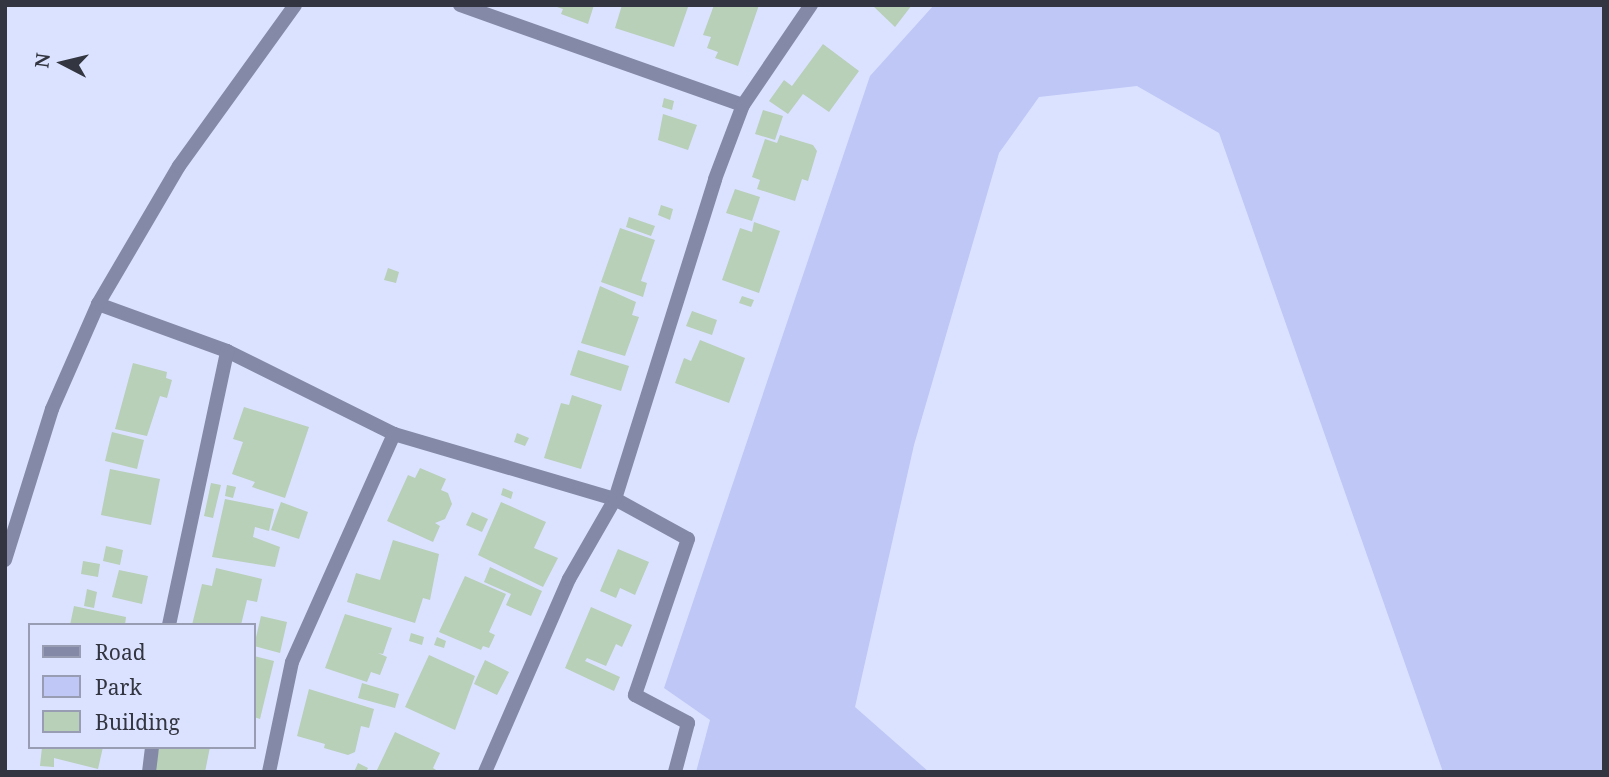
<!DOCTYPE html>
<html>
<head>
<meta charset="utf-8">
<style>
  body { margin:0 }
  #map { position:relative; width:1609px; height:777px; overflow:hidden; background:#dbe2ff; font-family:"Noto Serif",serif }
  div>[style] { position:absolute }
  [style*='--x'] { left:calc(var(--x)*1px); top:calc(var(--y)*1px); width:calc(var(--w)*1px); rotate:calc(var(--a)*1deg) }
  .green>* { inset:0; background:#bec7f6 }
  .building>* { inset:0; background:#b8cfb8 }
  .minor>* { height:14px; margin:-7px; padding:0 7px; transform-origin:7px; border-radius:7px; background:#8389a6 }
  .tertiary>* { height:14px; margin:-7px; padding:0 7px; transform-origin:7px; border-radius:7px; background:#8389a6 }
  span { translate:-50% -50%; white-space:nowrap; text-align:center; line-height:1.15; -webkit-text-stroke:5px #dbe2ff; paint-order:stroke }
  .frame { position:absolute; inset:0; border:7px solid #333641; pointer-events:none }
  .legend { position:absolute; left:28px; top:623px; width:228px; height:126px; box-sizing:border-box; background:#dbe2ff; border:2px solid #989db3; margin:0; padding:9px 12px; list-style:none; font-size:21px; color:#333641 }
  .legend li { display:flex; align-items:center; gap:14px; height:35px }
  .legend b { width:35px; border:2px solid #989db3 }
  .north { position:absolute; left:28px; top:28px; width:70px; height:70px; -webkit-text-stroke:5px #dbe2ff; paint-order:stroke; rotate:277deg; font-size:19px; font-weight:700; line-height:28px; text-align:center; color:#333641 }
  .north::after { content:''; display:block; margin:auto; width:24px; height:32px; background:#333641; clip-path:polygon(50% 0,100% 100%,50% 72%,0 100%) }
</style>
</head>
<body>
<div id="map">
  <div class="green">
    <div style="clip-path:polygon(934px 5px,1604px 5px,1604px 772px,1443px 772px,1219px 133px,1137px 86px,1039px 97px,999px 153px,914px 445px,855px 707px,929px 772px,696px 772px,710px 720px,664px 688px,870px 76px)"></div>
  </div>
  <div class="building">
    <div style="clip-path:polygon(594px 5px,588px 24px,561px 14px,563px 9px,554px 6px)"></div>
    <div style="clip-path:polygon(622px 5px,688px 7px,674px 47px,615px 28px)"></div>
    <div style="clip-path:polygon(714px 5px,759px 5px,738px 66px,715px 58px,718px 52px,707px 48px,711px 37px,703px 35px)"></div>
    <div style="clip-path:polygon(872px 5px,912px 5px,895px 27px)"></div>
    <div style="clip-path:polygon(823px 44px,859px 71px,829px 112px,803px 94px,788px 114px,769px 101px,784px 80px,792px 86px)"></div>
    <div style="clip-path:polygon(664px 98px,674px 101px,672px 110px,662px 107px)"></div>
    <div style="clip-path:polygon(763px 110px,783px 116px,775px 140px,755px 134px)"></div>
    <div style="clip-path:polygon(663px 114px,697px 125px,688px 150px,658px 140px)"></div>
    <div style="clip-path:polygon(780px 135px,813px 145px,817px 151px,808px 181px,802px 179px,795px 201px,757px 189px,760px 180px,752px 177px,765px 139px,777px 143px)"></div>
    <div style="clip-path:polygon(735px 189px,760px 197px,752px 221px,726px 213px)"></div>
    <div style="clip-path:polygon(661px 205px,673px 209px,670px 220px,658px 215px)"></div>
    <div style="clip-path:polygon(629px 217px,655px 226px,651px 236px,626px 227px)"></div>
    <div style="clip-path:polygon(754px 222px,780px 231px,759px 293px,722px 280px,740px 228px,752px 232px)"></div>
    <div style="clip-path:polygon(620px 228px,655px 240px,641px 281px,647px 283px,643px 297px,601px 282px)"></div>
    <div style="clip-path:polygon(388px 268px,399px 272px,396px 283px,384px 280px)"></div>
    <div style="clip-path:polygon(600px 286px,636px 302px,632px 315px,639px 317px,625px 356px,581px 343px)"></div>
    <div style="clip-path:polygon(742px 296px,754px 300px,751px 307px,739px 303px)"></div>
    <div style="clip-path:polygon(692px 311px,717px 320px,712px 335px,686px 326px)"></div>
    <div style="clip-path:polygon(700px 340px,745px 358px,729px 403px,675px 383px,684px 358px,691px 361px)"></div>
    <div style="clip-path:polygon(578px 350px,629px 366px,621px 391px,570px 375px)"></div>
    <div style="clip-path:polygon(133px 363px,167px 372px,166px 378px,172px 380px,167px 398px,160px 396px,147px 436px,115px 429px)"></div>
    <div style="clip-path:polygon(572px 395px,602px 405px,581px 469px,544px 458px,561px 403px,569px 405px)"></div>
    <div style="clip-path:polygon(244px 407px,309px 427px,285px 498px,252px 487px,255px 482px,232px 474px,243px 442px,233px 439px)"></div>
    <div style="clip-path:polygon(112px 432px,144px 440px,137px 469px,105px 461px)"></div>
    <div style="clip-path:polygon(517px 433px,529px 438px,525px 446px,514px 442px)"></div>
    <div style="clip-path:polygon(420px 468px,446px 479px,441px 490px,448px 493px,452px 504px,445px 519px,435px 523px,440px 526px,433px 542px,387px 521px,408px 475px,415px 478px)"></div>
    <div style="clip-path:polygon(110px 469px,160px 479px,151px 525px,101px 515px)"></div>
    <div style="clip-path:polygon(211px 483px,221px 485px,213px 518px,204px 516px)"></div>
    <div style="clip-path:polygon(227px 485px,236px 487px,233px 498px,225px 496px)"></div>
    <div style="clip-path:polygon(503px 488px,513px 492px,511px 499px,501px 495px)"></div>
    <div style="clip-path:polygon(225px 499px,274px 509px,269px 531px,255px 527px,253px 537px,280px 547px,275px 567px,212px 557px)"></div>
    <div style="clip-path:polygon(281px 502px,308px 512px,299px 539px,271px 530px)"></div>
    <div style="clip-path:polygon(501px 502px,546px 522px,534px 548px,558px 558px,543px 587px,478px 555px)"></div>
    <div style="clip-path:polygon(472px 512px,488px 519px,482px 532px,466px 525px)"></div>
    <div style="clip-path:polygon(393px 540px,439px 554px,430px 600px,423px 598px,415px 623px,347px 602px,356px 573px,380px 580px)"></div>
    <div style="clip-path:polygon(106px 546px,123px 550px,120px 565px,103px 561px)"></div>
    <div style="clip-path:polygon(618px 549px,649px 562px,635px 595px,620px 588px,616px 598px,600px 591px)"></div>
    <div style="clip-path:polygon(83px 561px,100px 564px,98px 577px,81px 574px)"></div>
    <div style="clip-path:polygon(490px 567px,542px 591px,531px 616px,506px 605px,511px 594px,484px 582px)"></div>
    <div style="clip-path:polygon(216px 568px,262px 579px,257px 602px,247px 600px,241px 625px,192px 625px,202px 584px,212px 586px)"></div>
    <div style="clip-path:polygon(119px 570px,148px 576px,142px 604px,112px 597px)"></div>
    <div style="clip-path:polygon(465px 576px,506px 594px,489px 632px,495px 635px,489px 648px,483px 646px,481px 650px,439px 632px)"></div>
    <div style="clip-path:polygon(87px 589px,97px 592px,94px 608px,84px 606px)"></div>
    <div style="clip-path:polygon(74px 606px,126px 617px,125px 625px,70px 625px)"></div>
    <div style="clip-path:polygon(591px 607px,632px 625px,622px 647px,616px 644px,606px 666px,587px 658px,585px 661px,620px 677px,614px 691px,565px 668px)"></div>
    <div style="clip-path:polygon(345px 614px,392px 628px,383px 654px,378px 653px,387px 657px,380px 675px,371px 672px,367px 682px,325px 668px)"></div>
    <div style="clip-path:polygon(261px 616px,287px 622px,280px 653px,254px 646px)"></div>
    <div style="clip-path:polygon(411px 633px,424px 637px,422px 645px,409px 641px)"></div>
    <div style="clip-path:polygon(437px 637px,446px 641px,444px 648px,434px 645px)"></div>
    <div style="clip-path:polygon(429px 655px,475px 676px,455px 730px,405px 707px)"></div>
    <div style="clip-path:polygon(254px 656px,274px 661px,260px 719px,254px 717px)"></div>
    <div style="clip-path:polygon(485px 660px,509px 672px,497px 695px,474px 684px)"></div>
    <div style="clip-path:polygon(362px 683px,399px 694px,395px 708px,358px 698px)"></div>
    <div style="clip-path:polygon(309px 689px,374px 709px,369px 728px,361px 726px,355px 752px,348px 755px,324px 748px,325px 744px,297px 736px)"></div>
    <div style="clip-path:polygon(395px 732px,440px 753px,433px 768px,439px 772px,376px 772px)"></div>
    <div style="clip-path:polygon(42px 747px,103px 747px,98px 769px,54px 758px,54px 767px,40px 766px)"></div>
    <div style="clip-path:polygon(159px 747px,210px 747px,205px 772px,155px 772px)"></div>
    <div style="clip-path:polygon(358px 763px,368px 768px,366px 772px,354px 772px)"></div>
  </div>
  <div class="minor">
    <div style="--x:460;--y:5;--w:300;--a:19.5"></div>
    <div style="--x:98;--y:304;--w:137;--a:20"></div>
    <div style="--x:227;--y:351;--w:186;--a:26.4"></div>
    <div style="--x:394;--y:434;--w:230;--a:16.4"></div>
    <div style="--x:615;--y:499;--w:83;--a:28.7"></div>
    <div style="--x:688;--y:539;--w:165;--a:108.8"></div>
    <div style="--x:635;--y:695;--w:60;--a:27.8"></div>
    <div style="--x:688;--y:723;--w:51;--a:104.9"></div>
    <div style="--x:169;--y:625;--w:280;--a:-78"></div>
    <div style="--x:149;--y:772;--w:25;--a:-83"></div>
    <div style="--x:269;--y:772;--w:112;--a:-78.2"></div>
    <div style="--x:292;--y:662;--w:250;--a:-65.9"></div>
    <div style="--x:485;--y:772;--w:210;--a:-66.5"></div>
    <div style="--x:569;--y:579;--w:92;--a:-60.1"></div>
    <div style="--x:615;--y:499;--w:335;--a:-72.6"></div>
    <div style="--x:715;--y:179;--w:79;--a:-69.3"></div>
    <div style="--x:743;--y:105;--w:121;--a:-55.8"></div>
  </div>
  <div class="tertiary">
    <div style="--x:5;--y:560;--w:158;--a:-72.7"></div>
    <div style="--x:52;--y:409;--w:115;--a:-66.3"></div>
    <div style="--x:98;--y:304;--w:160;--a:-59.6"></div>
    <div style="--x:179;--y:166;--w:198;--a:-54.2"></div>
  </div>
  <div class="frame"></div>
  <ul class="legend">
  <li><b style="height:9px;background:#8389a6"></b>Road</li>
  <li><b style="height:19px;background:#bec7f6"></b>Park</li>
  <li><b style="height:19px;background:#b8cfb8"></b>Building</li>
  </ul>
  <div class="north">N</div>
</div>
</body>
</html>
